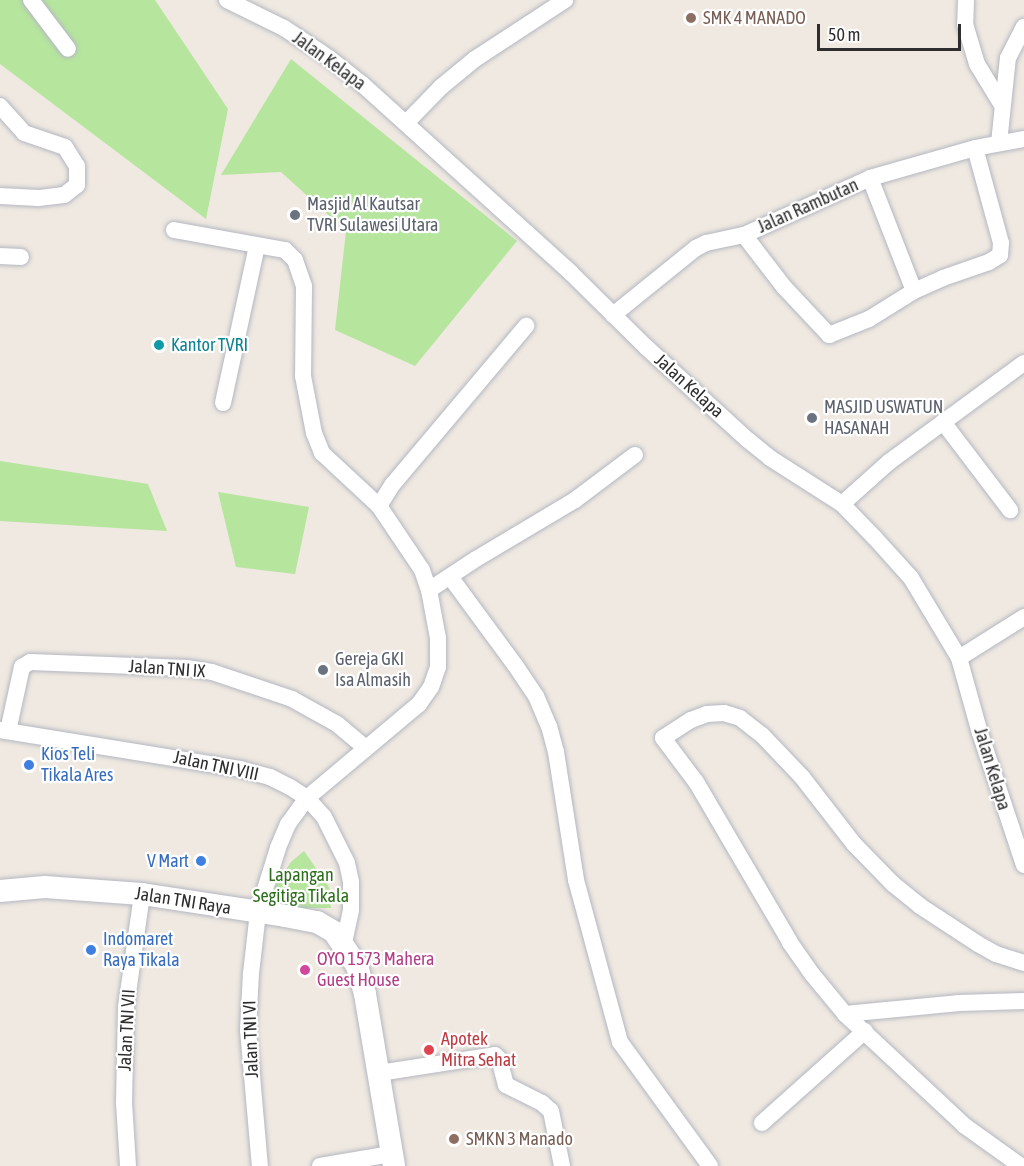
<!DOCTYPE html>
<html>
<head>
<meta charset="utf-8">
<style>
  body { margin:0 }
  #map { position:relative; width:1024px; height:1166px; overflow:hidden; background:#efe9e1; font-family:"Asap Condensed",sans-serif }
  div>[style] { position:absolute }
  [style*='--x'] { left:calc(var(--x)*1px); top:calc(var(--y)*1px); width:calc(var(--w)*1px); rotate:calc(var(--a)*1deg) }
  .green>* { inset:0; background:#b6e59e }
  .roads { filter:drop-shadow(0 0 2px #b4b7c1) drop-shadow(0 0 2px #b4b7c1) }
  .minor>* { height:16px; margin:-8px; padding:0 8px; transform-origin:8px; border-radius:8px; background:#fff }
  .secondary>* { height:22px; margin:-11px; padding:0 11px; transform-origin:11px; border-radius:11px; background:#fff }
  .dots>* { width:16px; height:16px; translate:-50% -50%; box-sizing:border-box; border:3px solid #fff; border-radius:50% }
  span { translate:-50% -50%; white-space:nowrap; text-align:center; line-height:1.15; -webkit-text-stroke:4.5px #fff; paint-order:stroke }
  .education-label { font-size:18px; color:#785e54 }
  .left { translate:0 -50%; text-align:left }
  .street-label { font-size:18px; color:#2e2e2e }
  .worship-label { font-size:18px; color:#5b616d }
  .culture-label { font-size:18px; color:#0d838f }
  .shop-label { font-size:18px; color:#366cbe }
  .right { translate:-100% -50%; text-align:right }
  .park-label { font-size:18px; color:#2c6e1b }
  .hotel-label { font-size:18px; color:#b23c85 }
  .health-label { font-size:18px; color:#be3a42 }
  .scale { position:absolute; left:817px; top:24px; width:144px; height:27px; box-sizing:border-box; border:3px solid #2e2e2e; border-top:0; padding-left:8px; font-size:18px; line-height:21px; white-space:nowrap; color:#2e2e2e; -webkit-text-stroke:4px #fff; paint-order:stroke }
</style>
</head>
<body>
<div id="map">
  <div class="green">
    <div style="clip-path:polygon(0 0,155px 0,228px 109px,206px 219px,0 64px)"></div>
    <div style="clip-path:polygon(291px 59px,517px 241px,415px 366px,335px 330px,346px 231px,281px 172px,221px 175px)"></div>
    <div style="clip-path:polygon(0 461px,148px 484px,167px 531px,0 521px)"></div>
    <div style="clip-path:polygon(218px 492px,309px 507px,295px 574px,236px 567px)"></div>
    <div style="clip-path:polygon(304px 851px,329px 887px,331px 908px,270px 908px,274px 888px,291px 862px)"></div>
  </div>
  <div class="roads">
    <div class="minor">
      <div style="--x:31;--y:0;--w:61;--a:52.9"></div>
      <div style="--x:227;--y:0;--w:64;--a:26.2"></div>
      <div style="--x:284;--y:28;--w:54;--a:33.7"></div>
      <div style="--x:329;--y:58;--w:42;--a:38.2"></div>
      <div style="--x:362;--y:84;--w:282;--a:42.1"></div>
      <div style="--x:571;--y:273;--w:105;--a:44.6"></div>
      <div style="--x:646;--y:347;--w:138;--a:42.4"></div>
      <div style="--x:748;--y:440;--w:28;--a:39"></div>
      <div style="--x:770;--y:458;--w:85;--a:32.6"></div>
      <div style="--x:842;--y:504;--w:47;--a:45.9"></div>
      <div style="--x:875;--y:538;--w:54;--a:48"></div>
      <div style="--x:911;--y:578;--w:93;--a:59"></div>
      <div style="--x:959;--y:658;--w:78;--a:74.4"></div>
      <div style="--x:980;--y:733;--w:139;--a:71.6"></div>
      <div style="--x:966;--y:1;--w:23;--a:92"></div>
      <div style="--x:965;--y:24;--w:42;--a:73.3"></div>
      <div style="--x:977;--y:64;--w:48;--a:58.6"></div>
      <div style="--x:0;--y:106;--w:36;--a:48"></div>
      <div style="--x:24;--y:133;--w:43;--a:18.9"></div>
      <div style="--x:65;--y:147;--w:22;--a:58"></div>
      <div style="--x:77;--y:166;--w:19;--a:90"></div>
      <div style="--x:77;--y:185;--w:16;--a:142"></div>
      <div style="--x:64;--y:195;--w:26;--a:173"></div>
      <div style="--x:38;--y:198;--w:38;--a:-177"></div>
      <div style="--x:407;--y:122;--w:49;--a:-45.8"></div>
      <div style="--x:441;--y:87;--w:44;--a:-39.5"></div>
      <div style="--x:475;--y:59;--w:108;--a:-33.2"></div>
      <div style="--x:999;--y:143;--w:85;--a:-84"></div>
      <div style="--x:1008;--y:58;--w:35;--a:-63"></div>
      <div style="--x:870;--y:178;--w:121;--a:68.7"></div>
      <div style="--x:914;--y:291;--w:32;--a:-24"></div>
      <div style="--x:943;--y:278;--w:49;--a:-19.2"></div>
      <div style="--x:989;--y:262;--w:13;--a:-32"></div>
      <div style="--x:1000;--y:255;--w:12;--a:-85"></div>
      <div style="--x:1001;--y:243;--w:98;--a:-105.3"></div>
      <div style="--x:174;--y:230;--w:113;--a:10.2"></div>
      <div style="--x:285;--y:250;--w:14;--a:45"></div>
      <div style="--x:295;--y:260;--w:28;--a:71"></div>
      <div style="--x:304;--y:286;--w:90;--a:90.6"></div>
      <div style="--x:303;--y:376;--w:58;--a:79.1"></div>
      <div style="--x:314;--y:433;--w:22;--a:68"></div>
      <div style="--x:322;--y:453;--w:78;--a:42.9"></div>
      <div style="--x:379;--y:506;--w:77;--a:56.1"></div>
      <div style="--x:422;--y:570;--w:21;--a:71"></div>
      <div style="--x:429;--y:590;--w:49;--a:79.4"></div>
      <div style="--x:438;--y:638;--w:29;--a:90"></div>
      <div style="--x:438;--y:667;--w:21;--a:109"></div>
      <div style="--x:431;--y:687;--w:21;--a:125"></div>
      <div style="--x:419;--y:704;--w:146;--a:140"></div>
      <div style="--x:307;--y:798;--w:32;--a:126"></div>
      <div style="--x:288;--y:824;--w:26;--a:113"></div>
      <div style="--x:278;--y:848;--w:67;--a:107.4"></div>
      <div style="--x:258;--y:912;--w:61;--a:96.5"></div>
      <div style="--x:251;--y:973;--w:57;--a:93"></div>
      <div style="--x:248;--y:1030;--w:137;--a:85"></div>
      <div style="--x:744;--y:235;--w:66;--a:52.4"></div>
      <div style="--x:784;--y:287;--w:66;--a:46.8"></div>
      <div style="--x:829;--y:335;--w:43;--a:-21.8"></div>
      <div style="--x:869;--y:319;--w:53;--a:-31.9"></div>
      <div style="--x:0;--y:256;--w:21;--a:3"></div>
      <div style="--x:613;--y:315;--w:107;--a:-38.9"></div>
      <div style="--x:696;--y:248;--w:11;--a:-27"></div>
      <div style="--x:706;--y:243;--w:39;--a:-12"></div>
      <div style="--x:744;--y:235;--w:138;--a:-24.3"></div>
      <div style="--x:870;--y:178;--w:109;--a:-15.9"></div>
      <div style="--x:975;--y:148;--w:50;--a:-10.4"></div>
      <div style="--x:223;--y:403;--w:161;--a:-77.8"></div>
      <div style="--x:943;--y:422;--w:111;--a:52.7"></div>
      <div style="--x:842;--y:504;--w:63;--a:-41.8"></div>
      <div style="--x:889;--y:462;--w:167;--a:-36.3"></div>
      <div style="--x:379;--y:506;--w:26;--a:-58"></div>
      <div style="--x:393;--y:484;--w:207;--a:-49.9"></div>
      <div style="--x:451;--y:578;--w:108;--a:53.7"></div>
      <div style="--x:515;--y:665;--w:37;--a:56"></div>
      <div style="--x:536;--y:696;--w:33;--a:67"></div>
      <div style="--x:549;--y:726;--w:27;--a:75"></div>
      <div style="--x:556;--y:752;--w:130;--a:81.1"></div>
      <div style="--x:576;--y:880;--w:168;--a:74.8"></div>
      <div style="--x:620;--y:1042;--w:153;--a:54"></div>
      <div style="--x:429;--y:590;--w:56;--a:-33.4"></div>
      <div style="--x:476;--y:559;--w:115;--a:-30.8"></div>
      <div style="--x:575;--y:500;--w:75;--a:-36.9"></div>
      <div style="--x:959;--y:658;--w:77;--a:-32.2"></div>
      <div style="--x:0;--y:730;--w:243;--a:9.2"></div>
      <div style="--x:240;--y:769;--w:31;--a:15"></div>
      <div style="--x:270;--y:777;--w:22;--a:27"></div>
      <div style="--x:290;--y:787;--w:20;--a:33"></div>
      <div style="--x:307;--y:798;--w:25;--a:48"></div>
      <div style="--x:324;--y:817;--w:51;--a:63.4"></div>
      <div style="--x:347;--y:863;--w:19;--a:78"></div>
      <div style="--x:351;--y:882;--w:28;--a:90"></div>
      <div style="--x:351;--y:910;--w:33;--a:102"></div>
      <div style="--x:8;--y:731;--w:66;--a:-77.7"></div>
      <div style="--x:22;--y:667;--w:9;--a:-32"></div>
      <div style="--x:30;--y:662;--w:157;--a:2.2"></div>
      <div style="--x:187;--y:668;--w:25;--a:9"></div>
      <div style="--x:212;--y:672;--w:84;--a:18.6"></div>
      <div style="--x:292;--y:699;--w:51;--a:29.1"></div>
      <div style="--x:337;--y:724;--w:38;--a:40"></div>
      <div style="--x:845;--y:1014;--w:115;--a:-5.5"></div>
      <div style="--x:959;--y:1003;--w:65;--a:-1.8"></div>
      <div style="--x:379;--y:1073;--w:117;--a:-8.8"></div>
      <div style="--x:495;--y:1055;--w:6;--a:45"></div>
      <div style="--x:499;--y:1059;--w:27;--a:75"></div>
      <div style="--x:506;--y:1085;--w:40;--a:26.6"></div>
      <div style="--x:542;--y:1103;--w:12;--a:42"></div>
      <div style="--x:551;--y:1111;--w:56;--a:78.7"></div>
      <div style="--x:762;--y:1123;--w:138;--a:-41.8"></div>
      <div style="--x:128;--y:1166;--w:63;--a:-93.6"></div>
      <div style="--x:124;--y:1103;--w:96;--a:-88.8"></div>
      <div style="--x:126;--y:1007;--w:114;--a:-81.9"></div>
      <div style="--x:320;--y:1166;--w:72;--a:-9.6"></div>
      <div style="--x:1021;--y:1166;--w:69;--a:-144.5"></div>
      <div style="--x:965;--y:1126;--w:164;--a:-137"></div>
      <div style="--x:845;--y:1014;--w:52;--a:-129.5"></div>
      <div style="--x:812;--y:974;--w:39;--a:-125"></div>
      <div style="--x:790;--y:942;--w:186;--a:-120.4"></div>
      <div style="--x:696;--y:782;--w:55;--a:-126.9"></div>
      <div style="--x:663;--y:738;--w:33;--a:-33"></div>
      <div style="--x:691;--y:720;--w:17;--a:-21"></div>
      <div style="--x:707;--y:714;--w:17;--a:-3"></div>
      <div style="--x:724;--y:713;--w:17;--a:17"></div>
      <div style="--x:740;--y:718;--w:28;--a:38"></div>
      <div style="--x:762;--y:735;--w:58;--a:46.4"></div>
      <div style="--x:802;--y:777;--w:85;--a:52.2"></div>
      <div style="--x:854;--y:844;--w:56;--a:45.7"></div>
      <div style="--x:893;--y:884;--w:35;--a:39"></div>
      <div style="--x:920;--y:906;--w:69;--a:33.2"></div>
      <div style="--x:978;--y:944;--w:21;--a:29"></div>
      <div style="--x:996;--y:954;--w:29;--a:18"></div>
    </div>
    <div class="secondary">
      <div style="--x:0;--y:891;--w:45;--a:-5.1"></div>
      <div style="--x:45;--y:887;--w:97;--a:4.1"></div>
      <div style="--x:142;--y:894;--w:145;--a:8.7"></div>
      <div style="--x:285;--y:916;--w:33;--a:11"></div>
      <div style="--x:317;--y:922;--w:20;--a:30"></div>
      <div style="--x:334;--y:932;--w:41;--a:55.9"></div>
      <div style="--x:357;--y:966;--w:29;--a:74"></div>
      <div style="--x:365;--y:994;--w:174;--a:80.4"></div>
    </div>
  </div>
  <div class="dots">
    <div style="left:691px;top:18px;background:#8d6e63"></div>
    <div style="left:295px;top:215px;background:#6b7280"></div>
    <div style="left:159px;top:345px;background:#0f9aa8"></div>
    <div style="left:812px;top:418px;background:#6b7280"></div>
    <div style="left:323px;top:670px;background:#6b7280"></div>
    <div style="left:29px;top:765px;background:#3f7fe0"></div>
    <div style="left:201px;top:861px;background:#3f7fe0"></div>
    <div style="left:91px;top:950px;background:#3f7fe0"></div>
    <div style="left:305px;top:970px;background:#d1479c"></div>
    <div style="left:429px;top:1050px;background:#e0444e"></div>
    <div style="left:454px;top:1139px;background:#8d6e63"></div>
  </div>
  <div class="education-label">
    <span class="left" style="left:703px;top:18px">SMK 4 MANADO</span>
    <span class="left" style="left:466px;top:1139px">SMKN 3 Manado</span>
  </div>
  <div class="street-label">
    <span style="left:329px;top:61px;rotate:36deg">Jalan Kelapa</span>
    <span style="left:808px;top:206px;rotate:-24deg">Jalan Rambutan</span>
    <span style="left:689px;top:386px;rotate:42deg">Jalan Kelapa</span>
    <span style="left:167px;top:669px;rotate:4deg">Jalan TNI IX</span>
    <span style="left:216px;top:766px;rotate:12deg">Jalan TNI VIII</span>
    <span style="left:992px;top:769px;rotate:73deg">Jalan Kelapa</span>
    <span style="left:183px;top:901px;rotate:9deg">Jalan TNI Raya</span>
    <span style="left:127px;top:1030px;rotate:-87deg">Jalan TNI VII</span>
    <span style="left:251px;top:1039px;rotate:-92deg">Jalan TNI VI</span>
  </div>
  <div class="worship-label">
    <span class="left" style="left:307px;top:215px">Masjid Al Kautsar<br>TVRI Sulawesi Utara</span>
    <span class="left" style="left:824px;top:418px">MASJID USWATUN<br>HASANAH</span>
    <span class="left" style="left:335px;top:670px">Gereja GKI<br>Isa Almasih</span>
  </div>
  <div class="culture-label">
    <span class="left" style="left:171px;top:345px">Kantor TVRI</span>
  </div>
  <div class="shop-label">
    <span class="left" style="left:41px;top:765px">Kios Teli<br>Tikala Ares</span>
    <span class="right" style="left:189px;top:861px">V Mart</span>
    <span class="left" style="left:103px;top:950px">Indomaret<br>Raya Tikala</span>
  </div>
  <div class="park-label">
    <span style="left:301px;top:886px">Lapangan<br>Segitiga Tikala</span>
  </div>
  <div class="hotel-label">
    <span class="left" style="left:317px;top:970px">OYO 1573 Mahera<br>Guest House</span>
  </div>
  <div class="health-label">
    <span class="left" style="left:441px;top:1050px">Apotek<br>Mitra Sehat</span>
  </div>
  <div class="scale">50 m</div>
</div>
</body>
</html>
